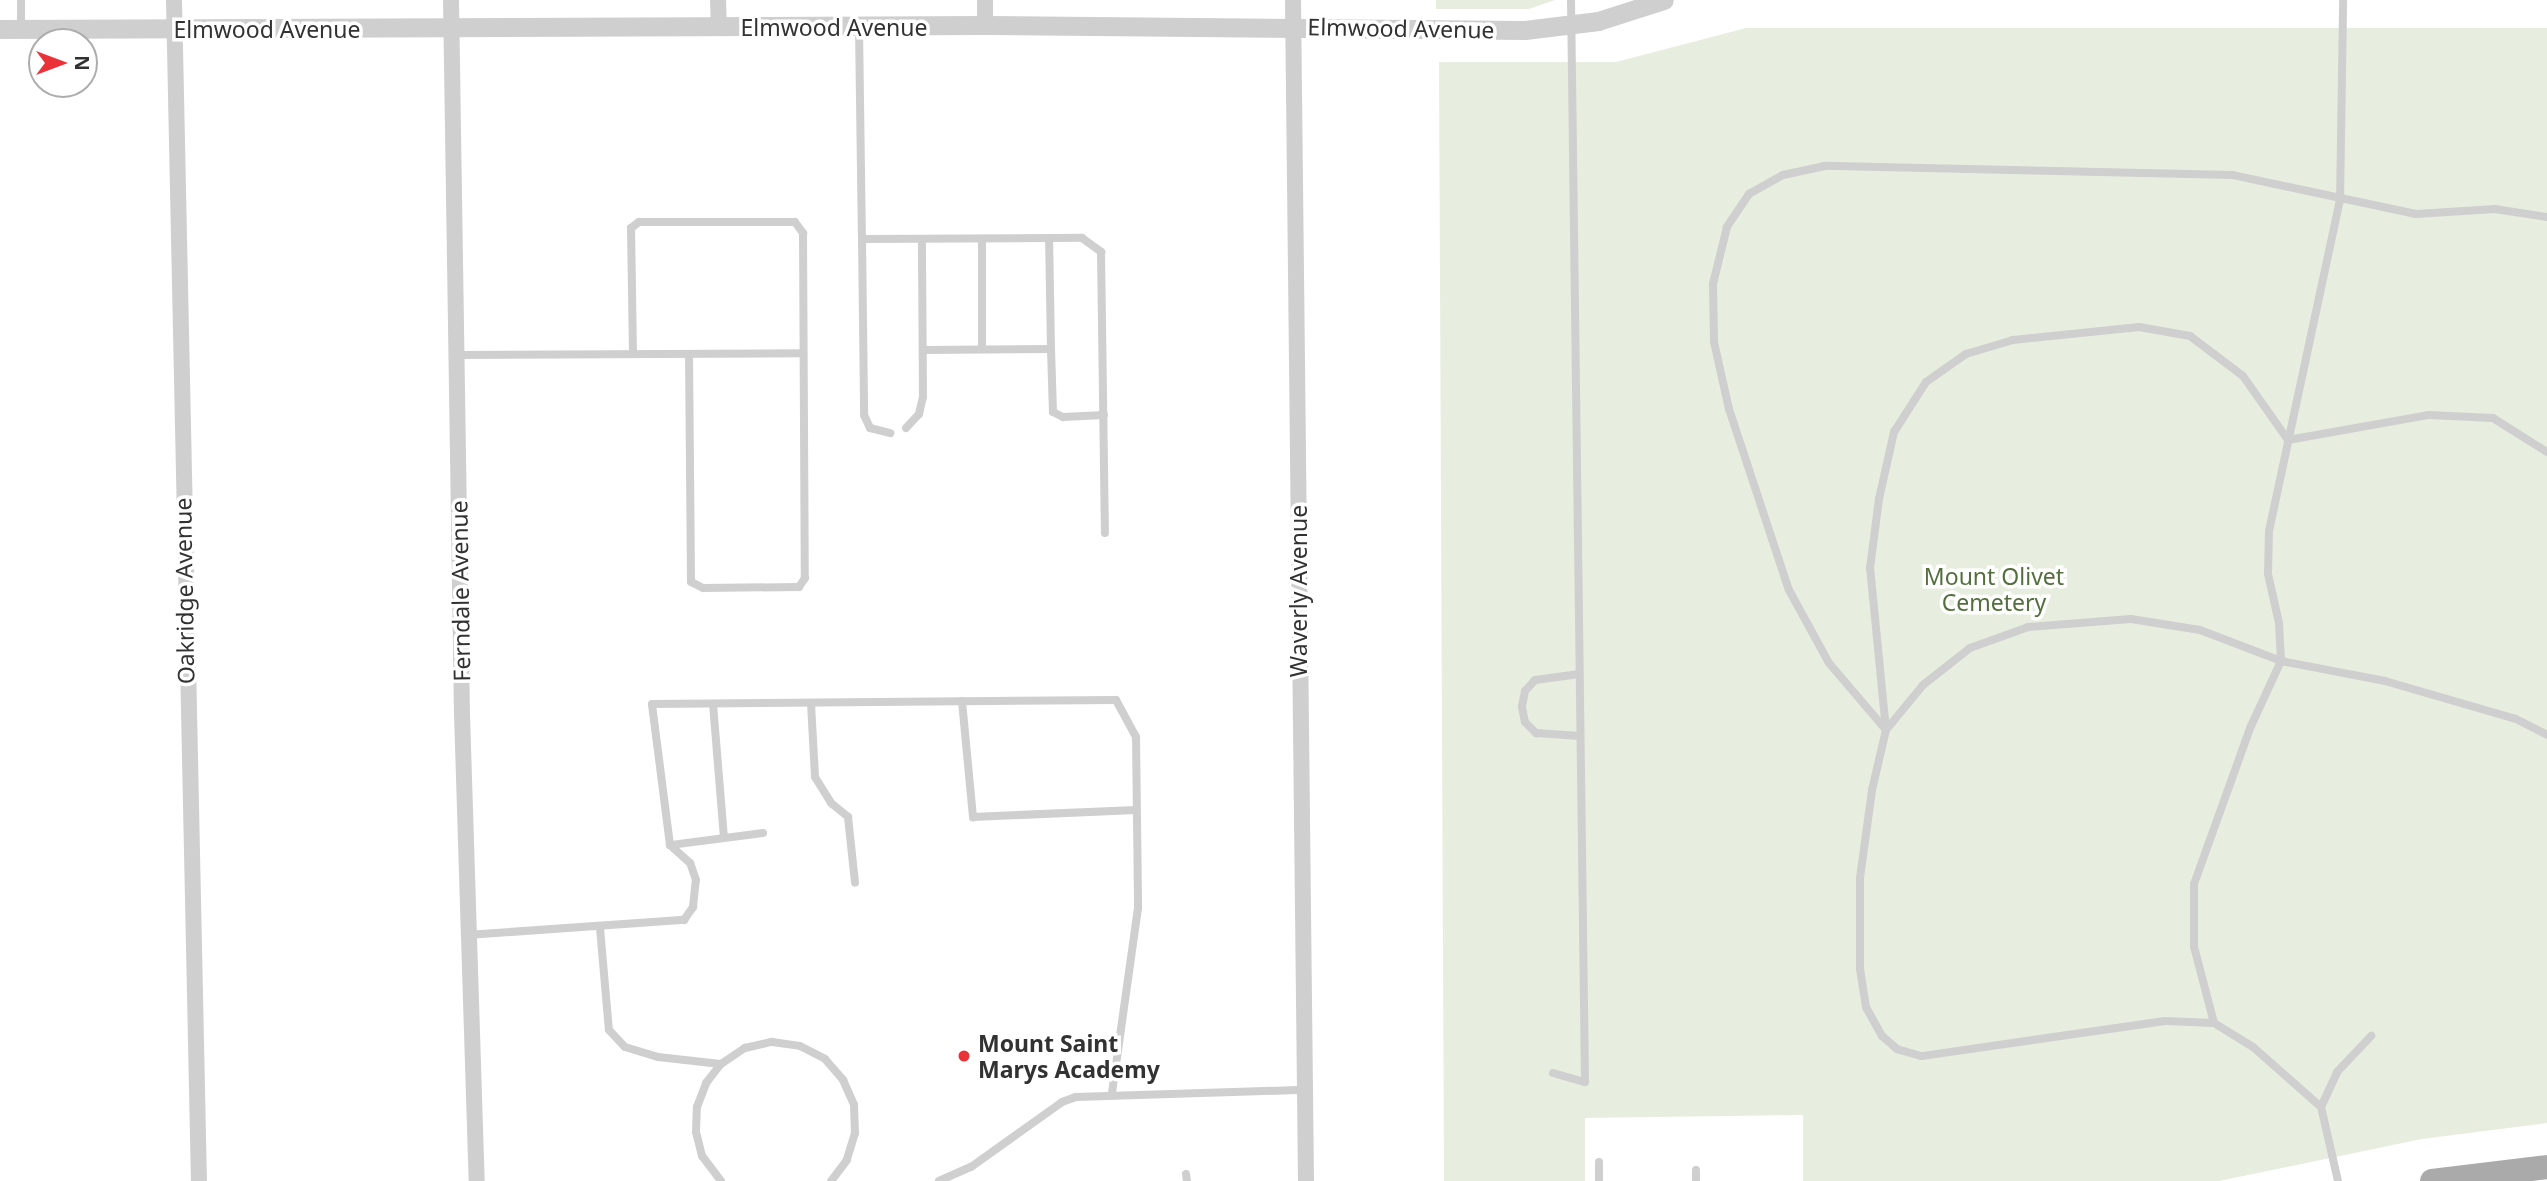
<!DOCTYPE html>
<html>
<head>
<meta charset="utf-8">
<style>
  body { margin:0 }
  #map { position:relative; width:2547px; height:1181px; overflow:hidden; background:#fff; font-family:"Noto Sans",sans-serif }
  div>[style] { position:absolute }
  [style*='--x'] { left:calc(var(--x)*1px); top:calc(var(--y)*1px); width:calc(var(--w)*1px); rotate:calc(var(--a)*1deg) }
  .green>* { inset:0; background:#e7eee0 }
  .service>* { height:8px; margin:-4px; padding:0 4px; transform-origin:4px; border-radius:4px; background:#cfcfcf }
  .minor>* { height:16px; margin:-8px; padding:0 8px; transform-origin:8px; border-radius:8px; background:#cfcfcf }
  .tertiary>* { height:19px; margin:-9.5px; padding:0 9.5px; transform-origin:9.5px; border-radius:9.5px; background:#cfcfcf }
  .primary>* { height:24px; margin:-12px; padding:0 12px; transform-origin:12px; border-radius:12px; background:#aaa }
  .dots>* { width:19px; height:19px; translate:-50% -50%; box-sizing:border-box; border:4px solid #fff; border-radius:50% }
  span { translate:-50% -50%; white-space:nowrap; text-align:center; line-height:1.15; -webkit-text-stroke:7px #fff; paint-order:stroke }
  .street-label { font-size:23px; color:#323232 }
  .park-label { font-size:23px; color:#536f3d }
  .poi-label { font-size:23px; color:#323232; font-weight:700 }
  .left { translate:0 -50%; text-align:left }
  .north { position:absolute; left:28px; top:28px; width:70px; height:70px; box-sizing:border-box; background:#fff; border:2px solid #adadad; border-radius:50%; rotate:90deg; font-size:19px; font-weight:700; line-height:28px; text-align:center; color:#323232 }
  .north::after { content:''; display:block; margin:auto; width:24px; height:32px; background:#ea3339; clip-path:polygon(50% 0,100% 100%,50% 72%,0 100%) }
</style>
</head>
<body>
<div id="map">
  <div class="green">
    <div style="clip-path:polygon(1436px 0,1555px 0,1529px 9px,1436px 9px)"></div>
    <div style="clip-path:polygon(1746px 28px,2547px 28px,2547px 1123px,2422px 1139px,2219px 1181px,1803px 1181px,1803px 1115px,1585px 1118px,1585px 1181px,1444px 1181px,1439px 62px,1616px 62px)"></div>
  </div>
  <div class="service">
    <div style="--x:21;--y:0;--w:29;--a:90"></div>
    <div style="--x:859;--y:28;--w:211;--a:89.2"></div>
    <div style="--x:862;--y:239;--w:220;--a:-0.3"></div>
    <div style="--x:1082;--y:238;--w:24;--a:36"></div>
    <div style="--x:1101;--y:252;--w:281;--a:89.2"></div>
    <div style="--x:2547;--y:217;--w:53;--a:-171.3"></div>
    <div style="--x:2495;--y:209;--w:79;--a:176.4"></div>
    <div style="--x:2416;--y:214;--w:187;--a:-168"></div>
    <div style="--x:2233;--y:175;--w:408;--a:-178.7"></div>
    <div style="--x:1825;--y:166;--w:43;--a:167.9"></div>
    <div style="--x:1783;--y:175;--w:39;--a:151"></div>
    <div style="--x:1749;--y:194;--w:40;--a:124"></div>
    <div style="--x:1727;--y:227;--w:59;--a:103.8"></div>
    <div style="--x:1713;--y:284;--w:58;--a:89"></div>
    <div style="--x:1714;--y:342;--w:69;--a:77.4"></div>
    <div style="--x:1729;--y:409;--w:191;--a:71.7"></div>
    <div style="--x:1789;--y:590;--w:83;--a:61.3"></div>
    <div style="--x:1829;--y:663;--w:88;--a:49.6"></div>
    <div style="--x:1886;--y:730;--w:163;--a:-95.6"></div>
    <div style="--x:1870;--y:568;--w:70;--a:-82.6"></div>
    <div style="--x:1879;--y:499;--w:69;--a:-77.4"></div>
    <div style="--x:1894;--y:432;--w:59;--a:-57.4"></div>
    <div style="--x:1926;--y:382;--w:49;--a:-35"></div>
    <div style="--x:1966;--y:354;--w:49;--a:-16.6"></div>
    <div style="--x:2013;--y:340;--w:127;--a:-5.9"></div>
    <div style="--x:2139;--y:327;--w:52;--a:10"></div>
    <div style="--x:2190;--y:336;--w:66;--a:37"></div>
    <div style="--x:2243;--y:376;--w:78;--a:54.9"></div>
    <div style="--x:2288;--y:440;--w:142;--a:-10.1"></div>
    <div style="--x:2428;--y:415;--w:65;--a:2.6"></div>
    <div style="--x:2493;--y:418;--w:64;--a:32.2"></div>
    <div style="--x:862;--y:239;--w:176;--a:89.3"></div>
    <div style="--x:864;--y:415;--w:14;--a:65"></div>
    <div style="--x:870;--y:428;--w:21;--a:14"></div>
    <div style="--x:982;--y:239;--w:110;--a:90"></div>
    <div style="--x:1051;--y:349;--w:63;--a:88.2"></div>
    <div style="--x:1053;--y:412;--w:11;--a:27"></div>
    <div style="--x:1063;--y:417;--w:41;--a:-2.8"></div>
    <div style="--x:923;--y:350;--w:128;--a:-0.4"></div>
    <div style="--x:1051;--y:349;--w:111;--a:-91"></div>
    <div style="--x:633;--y:354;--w:126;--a:-90.9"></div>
    <div style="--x:631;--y:228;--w:10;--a:-37"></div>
    <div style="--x:639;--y:222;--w:156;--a:0"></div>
    <div style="--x:795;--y:222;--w:14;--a:54"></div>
    <div style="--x:803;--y:233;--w:345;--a:89.7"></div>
    <div style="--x:805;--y:578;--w:11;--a:124"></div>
    <div style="--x:799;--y:587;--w:96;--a:179.4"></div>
    <div style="--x:703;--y:588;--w:13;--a:-153"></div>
    <div style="--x:691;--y:582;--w:228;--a:-90.5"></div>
    <div style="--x:456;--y:355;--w:347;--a:-0.3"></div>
    <div style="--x:906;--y:428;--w:19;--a:-47"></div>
    <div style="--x:919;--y:414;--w:17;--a:-77"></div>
    <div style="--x:923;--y:397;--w:158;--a:-90.4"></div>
    <div style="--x:1579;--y:674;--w:44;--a:172.2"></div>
    <div style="--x:1535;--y:680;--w:15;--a:132"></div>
    <div style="--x:1525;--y:691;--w:16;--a:101"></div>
    <div style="--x:1522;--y:707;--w:15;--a:79"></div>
    <div style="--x:1525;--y:722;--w:16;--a:45"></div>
    <div style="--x:1536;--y:733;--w:44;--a:3.9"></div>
    <div style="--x:962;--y:701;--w:117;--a:84.6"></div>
    <div style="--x:973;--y:817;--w:163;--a:-2.5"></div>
    <div style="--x:811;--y:703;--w:74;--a:86.9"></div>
    <div style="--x:815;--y:777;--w:31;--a:58"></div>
    <div style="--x:831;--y:803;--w:22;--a:39"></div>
    <div style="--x:848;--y:817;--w:66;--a:83.9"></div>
    <div style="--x:713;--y:704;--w:134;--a:85.3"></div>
    <div style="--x:763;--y:833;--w:94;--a:172.6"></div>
    <div style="--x:670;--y:845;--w:142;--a:-97.3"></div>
    <div style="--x:652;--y:704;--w:464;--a:-0.5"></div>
    <div style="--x:1116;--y:700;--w:42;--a:61.6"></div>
    <div style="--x:1136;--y:737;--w:171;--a:89.3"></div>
    <div style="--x:1138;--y:908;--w:187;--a:98"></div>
    <div style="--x:600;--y:928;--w:102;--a:85"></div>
    <div style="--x:609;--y:1030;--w:23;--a:47"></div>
    <div style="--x:625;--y:1047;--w:34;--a:17"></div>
    <div style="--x:658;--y:1057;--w:63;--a:6.3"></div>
    <div style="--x:467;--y:935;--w:218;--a:-4"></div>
    <div style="--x:684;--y:920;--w:16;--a:-55"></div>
    <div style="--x:693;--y:907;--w:27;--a:-84"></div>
    <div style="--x:696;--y:880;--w:18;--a:-109"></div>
    <div style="--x:690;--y:863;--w:27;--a:-138"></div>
    <div style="--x:2214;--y:1023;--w:49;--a:-177.7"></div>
    <div style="--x:2165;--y:1021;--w:246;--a:171.8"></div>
    <div style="--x:1921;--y:1056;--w:25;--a:-164"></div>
    <div style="--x:1897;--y:1049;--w:20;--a:-139"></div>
    <div style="--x:1882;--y:1036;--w:33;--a:-119"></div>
    <div style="--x:1866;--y:1007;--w:38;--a:-99"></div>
    <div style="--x:1860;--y:969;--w:91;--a:-90"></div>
    <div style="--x:1860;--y:878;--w:89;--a:-82.2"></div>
    <div style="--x:1872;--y:790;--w:62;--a:-76.9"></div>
    <div style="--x:1886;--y:730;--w:58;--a:-50.6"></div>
    <div style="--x:1923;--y:685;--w:60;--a:-38.2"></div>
    <div style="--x:1970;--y:648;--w:62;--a:-19.9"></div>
    <div style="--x:2028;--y:627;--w:103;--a:-4.4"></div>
    <div style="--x:2131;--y:619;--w:70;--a:9.1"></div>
    <div style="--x:2200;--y:630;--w:87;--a:20.9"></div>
    <div style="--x:2281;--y:661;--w:106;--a:10.9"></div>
    <div style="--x:2385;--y:681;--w:136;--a:16.2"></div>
    <div style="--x:2516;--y:719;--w:35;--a:27"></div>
    <div style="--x:1553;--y:1073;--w:33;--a:16"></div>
    <div style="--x:1585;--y:1082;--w:1082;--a:-90.74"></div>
    <div style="--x:2321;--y:1107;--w:38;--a:-65"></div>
    <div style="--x:2337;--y:1072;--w:50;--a:-46.6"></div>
    <div style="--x:1186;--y:1174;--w:7;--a:82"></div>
    <div style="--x:721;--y:1181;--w:31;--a:-127"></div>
    <div style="--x:702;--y:1156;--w:25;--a:-104"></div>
    <div style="--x:696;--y:1132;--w:25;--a:-88"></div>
    <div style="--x:697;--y:1107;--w:26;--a:-69"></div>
    <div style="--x:706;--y:1083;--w:24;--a:-52"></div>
    <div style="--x:721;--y:1064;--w:29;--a:-34"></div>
    <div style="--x:745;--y:1048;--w:28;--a:-13"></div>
    <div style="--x:772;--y:1042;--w:28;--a:8"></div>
    <div style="--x:800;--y:1046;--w:28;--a:27"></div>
    <div style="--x:825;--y:1059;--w:28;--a:49"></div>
    <div style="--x:843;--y:1080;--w:27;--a:66"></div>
    <div style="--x:854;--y:1105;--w:28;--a:88"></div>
    <div style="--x:855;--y:1133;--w:28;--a:107"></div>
    <div style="--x:847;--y:1160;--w:26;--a:127"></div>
    <div style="--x:939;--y:1181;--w:35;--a:-24"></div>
    <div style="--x:971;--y:1167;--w:112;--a:-35.5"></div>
    <div style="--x:1062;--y:1102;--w:15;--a:-20"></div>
    <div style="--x:1076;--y:1097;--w:228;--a:-1.8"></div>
    <div style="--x:1599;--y:1181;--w:19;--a:-90"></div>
    <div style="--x:1696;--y:1181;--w:11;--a:-90"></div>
    <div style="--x:2338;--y:1181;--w:76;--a:-102.9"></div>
    <div style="--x:2321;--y:1107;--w:91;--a:-138.6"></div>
    <div style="--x:2253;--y:1047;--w:46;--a:-148.4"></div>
    <div style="--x:2214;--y:1023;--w:79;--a:-104.7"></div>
    <div style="--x:2194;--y:947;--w:63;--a:-90"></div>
    <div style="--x:2194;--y:884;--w:168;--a:-70.2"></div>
    <div style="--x:2251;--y:726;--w:72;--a:-65.2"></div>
    <div style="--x:2281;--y:661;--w:38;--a:-93"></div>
    <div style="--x:2279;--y:623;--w:50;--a:-102.7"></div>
    <div style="--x:2268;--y:574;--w:43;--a:-88.7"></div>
    <div style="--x:2269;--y:531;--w:338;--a:-77.9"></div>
    <div style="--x:2340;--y:201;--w:201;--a:-89.1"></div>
  </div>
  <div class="minor">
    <div style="--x:174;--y:0;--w:1181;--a:88.79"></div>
    <div style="--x:451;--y:0;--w:714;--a:89.12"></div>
    <div style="--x:462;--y:714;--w:467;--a:88.2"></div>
    <div style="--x:718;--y:0;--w:28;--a:88"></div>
    <div style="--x:985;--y:0;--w:25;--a:90"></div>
    <div style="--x:1293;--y:0;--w:1181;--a:89.37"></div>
  </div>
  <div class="tertiary">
    <div style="--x:0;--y:29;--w:985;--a:-0.23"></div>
    <div style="--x:985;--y:25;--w:540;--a:0.53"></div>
    <div style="--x:1525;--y:30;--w:74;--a:-7"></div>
    <div style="--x:1598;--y:21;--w:69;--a:-17.7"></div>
  </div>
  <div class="primary">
    <div style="--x:2432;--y:1181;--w:116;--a:-6.9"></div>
  </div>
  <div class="dots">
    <div style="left:964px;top:1056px;background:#ea3339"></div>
  </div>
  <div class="street-label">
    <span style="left:834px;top:27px">Elmwood Avenue</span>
    <span style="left:1401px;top:28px;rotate:1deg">Elmwood Avenue</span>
    <span style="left:267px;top:29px">Elmwood Avenue</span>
    <span style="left:184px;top:591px;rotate:-91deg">Oakridge Avenue</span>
    <span style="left:460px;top:591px;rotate:-91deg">Ferndale Avenue</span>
    <span style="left:1298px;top:591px;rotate:-90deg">Waverly Avenue</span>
  </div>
  <div class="park-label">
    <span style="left:1994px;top:589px">Mount Olivet<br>Cemetery</span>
  </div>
  <div class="poi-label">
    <span class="left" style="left:978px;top:1056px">Mount Saint<br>Marys Academy</span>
  </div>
  <div class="north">N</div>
</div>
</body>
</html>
